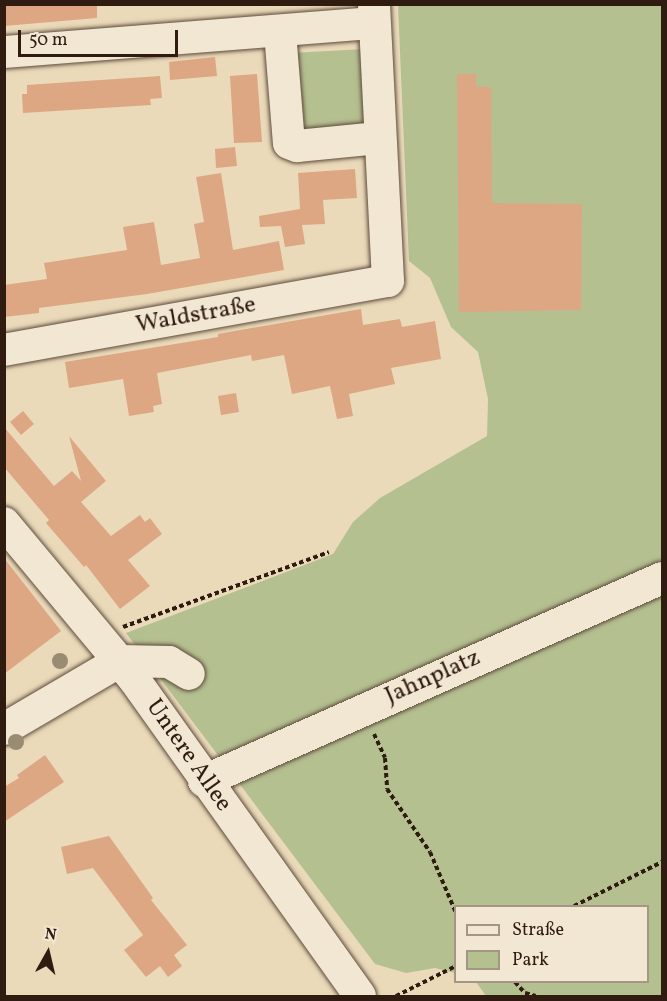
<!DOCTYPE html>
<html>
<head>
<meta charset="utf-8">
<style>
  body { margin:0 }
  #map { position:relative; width:667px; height:1001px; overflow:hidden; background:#eadaba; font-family:Vollkorn,serif }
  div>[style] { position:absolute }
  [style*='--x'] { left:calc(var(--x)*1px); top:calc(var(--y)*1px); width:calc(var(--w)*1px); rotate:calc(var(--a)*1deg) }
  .green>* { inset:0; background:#b5c091 }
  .building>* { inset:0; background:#dda783 }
  .path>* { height:4px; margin-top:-2px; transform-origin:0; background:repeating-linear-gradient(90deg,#301b11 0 4.5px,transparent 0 7.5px) }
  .roads { filter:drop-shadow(0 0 2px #5e4b3b) drop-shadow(0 0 2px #5e4b3b) }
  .minor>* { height:32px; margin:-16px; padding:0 16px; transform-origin:16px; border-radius:16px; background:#f1e7d2 }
  .trees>* { width:16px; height:16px; margin:-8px; border-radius:50%; background:#9a8c72 }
  span { translate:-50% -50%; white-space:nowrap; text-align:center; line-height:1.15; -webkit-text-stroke:4.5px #f1e7d2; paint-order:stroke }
  .street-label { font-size:24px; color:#301b11 }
  .frame { position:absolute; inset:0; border:6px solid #301b11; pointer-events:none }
  .legend { position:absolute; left:454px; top:905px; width:195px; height:78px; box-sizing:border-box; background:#f1e7d2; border:2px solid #a49585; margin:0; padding:8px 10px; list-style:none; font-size:18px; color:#301b11 }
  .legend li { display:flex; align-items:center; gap:12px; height:30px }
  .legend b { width:30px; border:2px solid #a49585 }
  .north { position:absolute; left:18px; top:923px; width:60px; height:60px; -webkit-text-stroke:4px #f1e7d2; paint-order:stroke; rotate:8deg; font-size:16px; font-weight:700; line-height:24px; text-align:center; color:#301b11 }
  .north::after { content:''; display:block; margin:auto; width:21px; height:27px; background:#301b11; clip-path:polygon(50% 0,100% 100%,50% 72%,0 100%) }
  .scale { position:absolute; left:18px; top:30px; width:160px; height:27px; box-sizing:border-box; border:3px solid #301b11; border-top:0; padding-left:8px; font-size:18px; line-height:21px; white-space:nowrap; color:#301b11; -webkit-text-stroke:4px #f1e7d2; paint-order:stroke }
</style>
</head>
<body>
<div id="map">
  <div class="green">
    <div style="clip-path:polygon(398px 5px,662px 5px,662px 996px,486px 996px,476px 982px,648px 982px,648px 906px,456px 906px,455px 973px,435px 968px,406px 973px,375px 964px,126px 633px,333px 554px,353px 522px,380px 498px,487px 436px,488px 399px,478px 352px,451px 327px,430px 278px,409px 261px)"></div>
    <div style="clip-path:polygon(364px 49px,368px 129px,296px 133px,291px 53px)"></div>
  </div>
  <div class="building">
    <div style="clip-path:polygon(4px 4px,97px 4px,97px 18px,4px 26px)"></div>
    <div style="clip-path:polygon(215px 57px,217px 76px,170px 80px,169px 62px)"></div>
    <div style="clip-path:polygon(257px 74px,262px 142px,234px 143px,230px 76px)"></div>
    <div style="clip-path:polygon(457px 74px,476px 74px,476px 87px,491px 87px,492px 203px,582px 204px,581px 310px,459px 312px)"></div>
    <div style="clip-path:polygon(160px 76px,162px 98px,150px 99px,151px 105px,23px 113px,22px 94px,27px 94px,27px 85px)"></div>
    <div style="clip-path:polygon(235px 147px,237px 166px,216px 168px,215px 149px)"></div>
    <div style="clip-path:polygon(355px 169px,357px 198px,323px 200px,325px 224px,302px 225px,305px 244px,285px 247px,281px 226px,260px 227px,259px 216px,300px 209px,298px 173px)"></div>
    <div style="clip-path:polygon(221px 173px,233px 250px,279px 241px,284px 270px,147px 294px,39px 308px,39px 313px,4px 317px,4px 285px,47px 279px,44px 263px,127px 250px,123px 227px,154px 222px,161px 265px,200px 258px,194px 224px,204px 222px,196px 177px)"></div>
    <div style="clip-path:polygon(361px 309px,363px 325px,400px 319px,402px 327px,435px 321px,441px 359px,391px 368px,395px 384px,349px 394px,353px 416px,337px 419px,330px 386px,292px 394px,284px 355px,252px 361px,251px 355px,157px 373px,162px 404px,153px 406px,154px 412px,129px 416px,123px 379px,69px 388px,65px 362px,218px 337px,218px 334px)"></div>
    <div style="clip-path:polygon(236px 393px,239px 412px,221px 415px,218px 396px)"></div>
    <div style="clip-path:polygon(23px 411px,34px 424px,21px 435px,10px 422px)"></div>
    <div style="clip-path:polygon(4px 427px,54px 486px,72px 471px,81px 481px,69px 436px,106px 481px,81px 502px,111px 536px,140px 515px,145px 522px,150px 518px,162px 534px,128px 560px,150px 586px,120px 609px,86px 565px,84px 567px,46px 523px,49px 520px,4px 467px)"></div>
    <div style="clip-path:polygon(4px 558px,61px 631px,4px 674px)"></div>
    <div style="clip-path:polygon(45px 755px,64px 782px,4px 822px,4px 787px,19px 778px,17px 775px)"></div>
    <div style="clip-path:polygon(109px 836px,153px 898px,151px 900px,187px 945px,174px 955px,182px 966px,168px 977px,160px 966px,146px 977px,124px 950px,143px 935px,93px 868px,67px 874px,61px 847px)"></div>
  </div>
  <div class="path">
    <div style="--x:123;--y:627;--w:219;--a:-20"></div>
    <div style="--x:374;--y:734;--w:26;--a:65"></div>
    <div style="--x:385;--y:758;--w:31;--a:86"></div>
    <div style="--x:387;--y:789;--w:76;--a:55.7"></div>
    <div style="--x:430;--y:852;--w:66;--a:66.9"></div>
    <div style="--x:574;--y:906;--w:98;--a:-26.6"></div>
    <div style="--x:515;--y:982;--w:15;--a:48"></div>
    <div style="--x:525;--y:993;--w:11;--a:15"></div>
    <div style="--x:396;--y:996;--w:67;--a:-26.6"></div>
  </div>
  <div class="roads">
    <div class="minor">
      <div style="--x:280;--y:32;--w:111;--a:85.4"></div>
      <div style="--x:289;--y:143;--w:9;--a:21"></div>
      <div style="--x:297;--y:146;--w:82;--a:-5.6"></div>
      <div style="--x:4;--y:52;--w:371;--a:-4.5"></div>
      <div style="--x:4;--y:350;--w:390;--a:-10.2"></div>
      <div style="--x:388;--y:281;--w:277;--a:-92.9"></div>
      <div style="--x:4;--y:523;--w:203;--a:50.2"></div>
      <div style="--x:134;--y:679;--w:389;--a:54.5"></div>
      <div style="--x:120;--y:661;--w:49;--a:1.2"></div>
      <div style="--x:169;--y:662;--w:23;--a:31"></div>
      <div style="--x:4;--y:729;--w:134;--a:-30.4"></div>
      <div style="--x:204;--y:781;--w:501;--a:-23.9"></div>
    </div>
  </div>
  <div class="trees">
    <div style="left:60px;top:661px"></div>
    <div style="left:16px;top:742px"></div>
  </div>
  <div class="street-label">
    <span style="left:196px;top:316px;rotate:-10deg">Waldstraße</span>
    <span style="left:433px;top:678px;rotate:-24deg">Jahnplatz</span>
    <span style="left:188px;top:756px;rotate:55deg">Untere Allee</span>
  </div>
  <div class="frame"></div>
  <ul class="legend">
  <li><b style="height:8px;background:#f1e7d2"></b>Straße</li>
  <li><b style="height:16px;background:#b5c091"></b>Park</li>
  </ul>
  <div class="north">N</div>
  <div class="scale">50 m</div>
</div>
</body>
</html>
